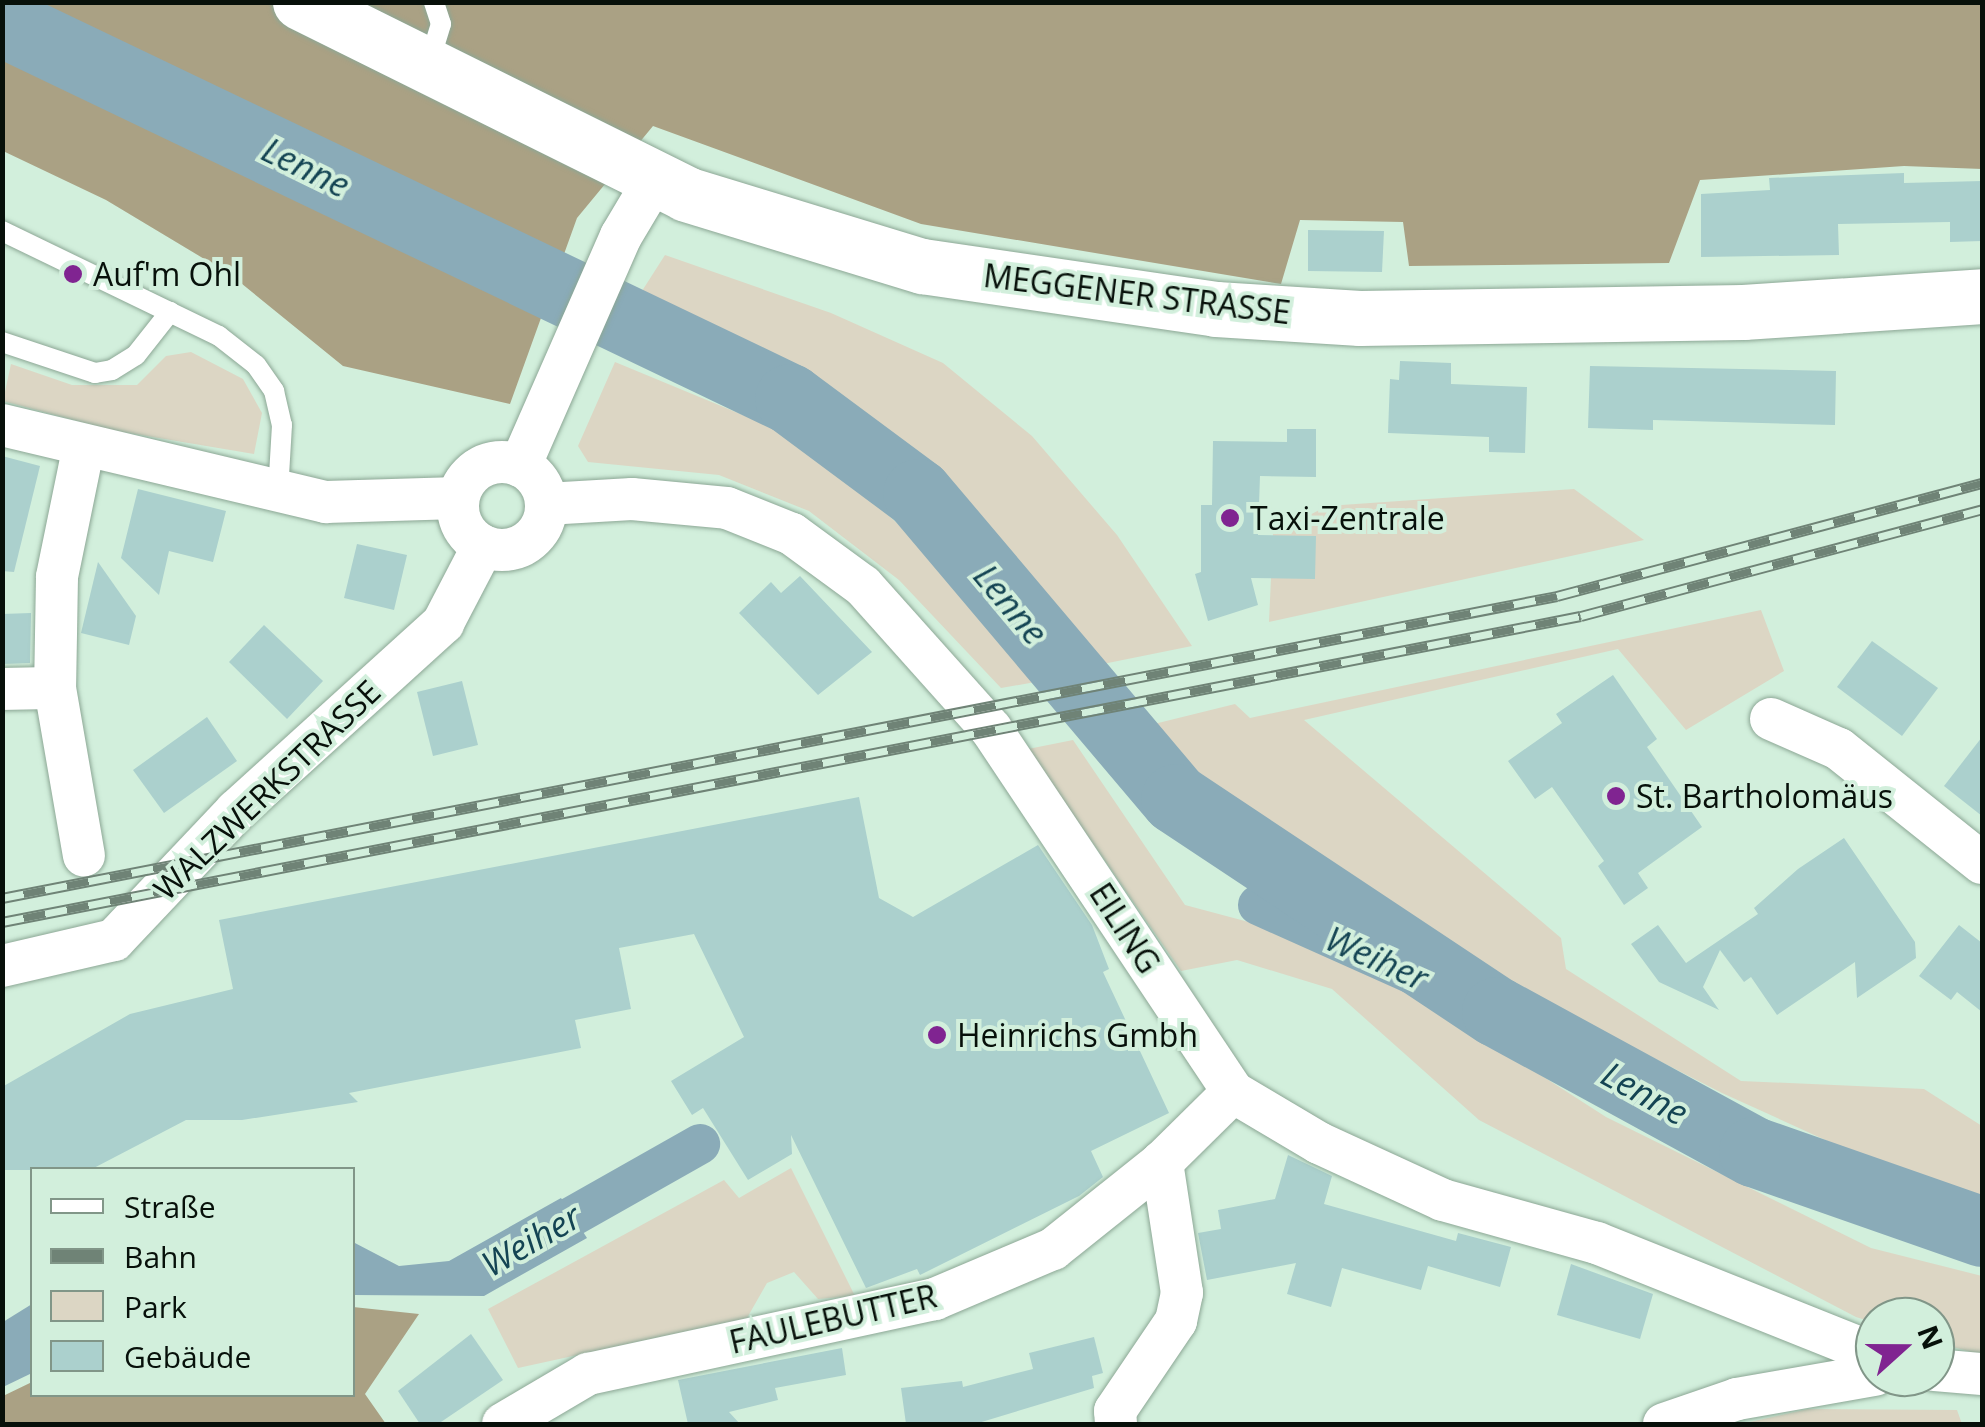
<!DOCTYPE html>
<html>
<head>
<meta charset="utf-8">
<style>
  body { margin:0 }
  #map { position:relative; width:1985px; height:1427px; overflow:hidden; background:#d2efdc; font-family:"Open Sans",sans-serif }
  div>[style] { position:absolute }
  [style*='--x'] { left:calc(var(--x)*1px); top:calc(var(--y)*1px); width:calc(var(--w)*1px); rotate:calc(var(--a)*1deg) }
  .green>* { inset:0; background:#dcd6c4 }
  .forest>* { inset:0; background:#aaa184 }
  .water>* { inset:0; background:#8aabb8 }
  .canal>* { height:40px; margin:-20px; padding:0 20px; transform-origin:20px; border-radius:20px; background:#8aabb8 }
  .river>* { height:70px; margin:-35px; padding:0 35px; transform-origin:35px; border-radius:35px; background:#8aabb8 }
  .building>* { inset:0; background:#abd0cd }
  .roads { filter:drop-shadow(0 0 2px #8ca795) drop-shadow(0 0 2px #8ca795) }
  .lane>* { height:20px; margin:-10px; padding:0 10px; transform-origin:10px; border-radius:10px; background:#fff }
  .street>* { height:42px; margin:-21px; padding:0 21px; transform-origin:21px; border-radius:21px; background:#fff }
  .street>.ring { margin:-21px; padding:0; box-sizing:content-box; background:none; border:42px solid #fff; border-radius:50% }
  .primary>* { height:55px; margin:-27.5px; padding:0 27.5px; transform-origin:27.5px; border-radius:27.5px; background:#fff }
  .rail>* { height:11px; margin-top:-5.5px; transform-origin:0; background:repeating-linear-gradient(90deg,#d2efdc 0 22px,#6f8376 0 44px); box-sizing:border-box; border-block:2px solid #6f8376 }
  .dots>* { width:28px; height:28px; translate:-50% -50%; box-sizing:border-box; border:5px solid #d2efdc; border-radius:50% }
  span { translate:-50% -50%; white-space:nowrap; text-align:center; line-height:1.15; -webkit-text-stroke:8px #d2efdc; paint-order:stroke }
  .poi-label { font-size:32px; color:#07100a }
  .left { translate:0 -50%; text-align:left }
  .street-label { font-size:32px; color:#07100a }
  .water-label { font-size:35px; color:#144453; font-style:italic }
  .frame { position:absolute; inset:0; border:5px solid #07100a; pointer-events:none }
  .legend { position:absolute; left:30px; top:1167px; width:325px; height:230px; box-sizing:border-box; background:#d2efdc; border:2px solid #819688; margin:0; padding:12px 18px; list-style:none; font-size:30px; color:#07100a }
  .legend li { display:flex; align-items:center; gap:20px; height:50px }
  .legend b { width:50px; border:2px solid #819688 }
  .north { position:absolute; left:1855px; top:1297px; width:100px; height:100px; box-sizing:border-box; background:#d2efdc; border:2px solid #819688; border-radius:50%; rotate:69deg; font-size:28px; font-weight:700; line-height:40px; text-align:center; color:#07100a }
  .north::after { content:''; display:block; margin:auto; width:35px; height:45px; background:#802491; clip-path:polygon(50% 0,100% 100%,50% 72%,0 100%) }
</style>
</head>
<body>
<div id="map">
  <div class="green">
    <div style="clip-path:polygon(665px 255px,831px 313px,943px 363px,1032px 436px,1117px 535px,1192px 646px,1093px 666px,958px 502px,857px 414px,768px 360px,633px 305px)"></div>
    <div style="clip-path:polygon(191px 352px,243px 379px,262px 413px,254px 454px,111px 430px,3px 401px,11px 364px,72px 385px,137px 385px,166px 356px)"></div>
    <div style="clip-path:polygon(615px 362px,772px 427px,844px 476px,942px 563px,1041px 681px,1001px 688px,899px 580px,809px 511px,719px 475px,588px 462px,578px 446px)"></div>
    <div style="clip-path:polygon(1574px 489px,1644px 540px,1269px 622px,1273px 534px,1327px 506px)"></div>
    <div style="clip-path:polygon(1761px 610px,1784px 671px,1686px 730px,1618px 649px,1304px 720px,1561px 938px,1566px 969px,1741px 1081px,1924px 1089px,1982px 1126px,1982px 1196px,1931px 1188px,1722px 1093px,1548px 1004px,1211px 792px,1146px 726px,1235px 704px,1250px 718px)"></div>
    <div style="clip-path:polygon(1073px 740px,1185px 905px,1301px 936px,1404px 987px,1606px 1117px,1871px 1248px,1982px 1276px,1982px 1355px,1935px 1342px,1935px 1317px,1875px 1317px,1875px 1323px,1856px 1317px,1479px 1120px,1332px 989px,1237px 960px,1181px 971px,1028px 749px)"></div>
    <div style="clip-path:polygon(791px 1168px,855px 1296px,818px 1299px,794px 1272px,767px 1283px,747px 1318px,518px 1368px,488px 1309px,724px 1180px,739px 1198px)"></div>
    <div style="clip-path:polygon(1808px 1409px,1957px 1410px,1962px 1424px,1741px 1424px)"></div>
  </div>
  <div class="forest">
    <div style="clip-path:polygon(3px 3px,1982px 3px,1982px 169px,1904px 166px,1700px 180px,1669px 263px,1409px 266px,1403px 222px,1300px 220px,1281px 284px,921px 224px,653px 126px,577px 218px,510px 404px,343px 366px,231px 275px,106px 200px,3px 151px)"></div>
    <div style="clip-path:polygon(353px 1307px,419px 1314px,365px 1394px,386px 1424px,3px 1424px,3px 1396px,32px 1382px,32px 1394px,352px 1394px)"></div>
  </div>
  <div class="water">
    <div style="clip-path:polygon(561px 1198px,587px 1238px,484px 1296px,353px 1295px,353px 1242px,399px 1266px,449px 1261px)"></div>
    <div style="clip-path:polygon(32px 1304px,32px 1373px,3px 1387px,3px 1322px)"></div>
  </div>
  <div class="canal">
    <div style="--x:1258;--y:905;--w:262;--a:24.1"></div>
    <div style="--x:527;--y:1242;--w:199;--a:-29.5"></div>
  </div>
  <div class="river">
    <div style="--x:2;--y:22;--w:874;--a:25.57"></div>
    <div style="--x:790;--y:399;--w:159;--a:36.6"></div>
    <div style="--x:918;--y:494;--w:399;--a:49.8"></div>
    <div style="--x:1176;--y:799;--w:385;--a:33.6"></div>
    <div style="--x:1497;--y:1012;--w:293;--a:28.6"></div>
    <div style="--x:1754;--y:1152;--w:242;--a:19.3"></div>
  </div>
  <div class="building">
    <div style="clip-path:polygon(1904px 173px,1904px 183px,1982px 181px,1982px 241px,1950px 242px,1950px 222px,1838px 224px,1839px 255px,1701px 257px,1701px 194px,1770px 190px,1769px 178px)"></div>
    <div style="clip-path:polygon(1308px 230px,1384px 231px,1382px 272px,1308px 271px)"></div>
    <div style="clip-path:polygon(1400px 361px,1451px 363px,1451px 384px,1527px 387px,1525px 453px,1489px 452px,1489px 437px,1388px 433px,1390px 379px,1399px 380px)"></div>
    <div style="clip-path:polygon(1590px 366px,1836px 371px,1835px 425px,1653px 420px,1653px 430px,1588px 428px)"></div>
    <div style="clip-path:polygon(1287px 429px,1316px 429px,1316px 477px,1260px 476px,1258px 535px,1316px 536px,1315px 579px,1251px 578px,1258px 605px,1208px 621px,1195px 574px,1201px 572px,1201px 505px,1212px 505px,1213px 441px,1287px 442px)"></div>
    <div style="clip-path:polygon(2px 456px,40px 466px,14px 572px,2px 571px)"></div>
    <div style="clip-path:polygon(138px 489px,226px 511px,213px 562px,169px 551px,159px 595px,121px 558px)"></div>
    <div style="clip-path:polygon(357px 544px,407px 555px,394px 610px,344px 598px)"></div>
    <div style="clip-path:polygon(98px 562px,136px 616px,129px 645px,81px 633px)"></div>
    <div style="clip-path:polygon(800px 576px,872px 652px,818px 695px,739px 613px,771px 582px,781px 593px)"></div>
    <div style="clip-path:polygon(31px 613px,30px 663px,2px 664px,2px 614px)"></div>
    <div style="clip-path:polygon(264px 625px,323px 681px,287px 719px,229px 662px)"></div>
    <div style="clip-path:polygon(1872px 641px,1938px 688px,1902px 736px,1837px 687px)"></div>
    <div style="clip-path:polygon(1613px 675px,1657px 739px,1647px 747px,1702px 827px,1638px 873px,1648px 888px,1624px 905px,1598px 866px,1604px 861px,1552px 787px,1535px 799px,1508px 761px,1562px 723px,1556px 714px)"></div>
    <div style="clip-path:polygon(462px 681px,478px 745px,433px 756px,417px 692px)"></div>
    <div style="clip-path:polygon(207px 717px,237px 761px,164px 813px,133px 770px)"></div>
    <div style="clip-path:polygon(1982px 737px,1982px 816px,1944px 786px)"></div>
    <div style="clip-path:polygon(859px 797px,879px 898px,913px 917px,1038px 845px,1092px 925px,1109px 969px,1103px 972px,1169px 1113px,1091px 1151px,1103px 1177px,1079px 1196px,920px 1275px,917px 1269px,866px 1288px,791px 1135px,792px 1154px,748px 1180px,703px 1108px,692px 1115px,671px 1081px,744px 1037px,694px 934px,619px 948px,631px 1009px,575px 1020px,581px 1048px,349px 1093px,358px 1102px,242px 1120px,186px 1120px,90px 1170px,2px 1170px,2px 1087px,130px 1014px,233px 989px,219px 920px)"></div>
    <div style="clip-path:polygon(1844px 838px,1915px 942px,1916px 958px,1857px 998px,1855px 962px,1777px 1015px,1751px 977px,1744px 982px,1720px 950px,1703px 987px,1719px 1010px,1659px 982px,1631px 944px,1658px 925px,1686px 963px,1758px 914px,1754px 908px,1798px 869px)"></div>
    <div style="clip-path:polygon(1959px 925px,1982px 943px,1982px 1012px,1957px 992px,1951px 1000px,1919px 976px)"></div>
    <div style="clip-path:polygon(1288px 1155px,1332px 1176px,1324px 1204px,1456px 1241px,1458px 1233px,1511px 1247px,1500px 1287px,1428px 1266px,1421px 1290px,1342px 1268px,1331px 1307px,1287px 1294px,1296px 1263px,1207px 1280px,1198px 1233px,1221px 1229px,1218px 1210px,1275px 1199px)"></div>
    <div style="clip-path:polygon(1571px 1264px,1653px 1294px,1640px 1339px,1557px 1315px)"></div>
    <div style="clip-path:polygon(471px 1334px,503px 1380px,438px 1424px,420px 1424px,398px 1391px)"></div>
    <div style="clip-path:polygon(1094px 1337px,1103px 1373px,1092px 1376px,1094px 1388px,975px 1424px,906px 1424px,901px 1388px,962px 1381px,963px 1387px,1033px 1369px,1029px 1353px)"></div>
    <div style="clip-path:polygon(842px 1348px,846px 1375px,775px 1388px,778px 1400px,729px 1412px,740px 1424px,688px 1424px,678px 1380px)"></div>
  </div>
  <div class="roads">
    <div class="lane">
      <div style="--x:429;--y:63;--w:41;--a:-72.9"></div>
      <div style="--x:441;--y:24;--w:23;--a:-108"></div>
      <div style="--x:2;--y:231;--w:241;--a:25.8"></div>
      <div style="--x:219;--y:336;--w:47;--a:38.1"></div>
      <div style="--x:256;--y:365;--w:32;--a:55"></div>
      <div style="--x:274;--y:391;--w:35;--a:77"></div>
      <div style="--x:282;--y:425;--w:68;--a:93.4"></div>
      <div style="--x:2;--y:342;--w:98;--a:18.4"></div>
      <div style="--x:95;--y:373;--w:17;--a:-10"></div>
      <div style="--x:112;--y:370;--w:28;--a:-32"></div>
      <div style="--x:136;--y:355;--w:55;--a:-51.7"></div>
    </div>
    <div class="street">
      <div style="--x:2;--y:425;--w:333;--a:13.4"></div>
      <div style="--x:326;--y:502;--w:132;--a:-1.7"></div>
      <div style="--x:84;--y:445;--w:135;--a:101.6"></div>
      <div style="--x:57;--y:577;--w:111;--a:91"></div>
      <div style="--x:55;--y:688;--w:170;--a:80.2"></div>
      <div class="ring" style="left:458px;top:462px;width:46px;height:46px"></div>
      <div style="--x:520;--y:466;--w:251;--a:-66.3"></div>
      <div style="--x:621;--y:236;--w:66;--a:-59.2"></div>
      <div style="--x:546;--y:504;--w:86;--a:-3.3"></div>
      <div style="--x:632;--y:499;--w:95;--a:5.4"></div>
      <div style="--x:727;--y:508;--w:70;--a:21.8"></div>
      <div style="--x:792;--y:534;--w:88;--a:36.2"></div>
      <div style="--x:863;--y:586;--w:192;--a:48.2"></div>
      <div style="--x:991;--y:729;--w:436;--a:56.3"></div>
      <div style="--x:1233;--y:1092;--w:100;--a:30.7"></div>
      <div style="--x:1319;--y:1143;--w:136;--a:24.7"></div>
      <div style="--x:1443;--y:1200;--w:160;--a:15.6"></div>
      <div style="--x:1597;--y:1243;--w:299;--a:21.8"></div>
      <div style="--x:2;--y:689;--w:53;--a:-1.1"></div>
      <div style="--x:1771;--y:719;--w:74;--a:23.8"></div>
      <div style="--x:1839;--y:749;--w:183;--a:38.6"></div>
      <div style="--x:2;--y:966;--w:115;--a:-13.1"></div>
      <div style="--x:114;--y:940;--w:178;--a:-46.6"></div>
      <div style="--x:236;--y:811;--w:280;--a:-42.2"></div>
      <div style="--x:443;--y:623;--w:87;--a:-62.5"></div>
      <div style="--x:1935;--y:1370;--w:47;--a:4.9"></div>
      <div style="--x:503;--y:1424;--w:99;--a:-30.5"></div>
      <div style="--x:588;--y:1374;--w:355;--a:-12.2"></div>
      <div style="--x:935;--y:1299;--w:128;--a:-23"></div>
      <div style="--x:1053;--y:1249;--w:139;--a:-38.6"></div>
      <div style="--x:1162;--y:1162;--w:100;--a:-44.6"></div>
      <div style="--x:1116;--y:1424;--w:13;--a:-94"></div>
      <div style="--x:1115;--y:1411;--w:109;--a:-55.9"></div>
      <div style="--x:1176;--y:1321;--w:29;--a:-78"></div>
      <div style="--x:1182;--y:1293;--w:133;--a:-98.7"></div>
      <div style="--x:1664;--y:1424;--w:77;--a:-18.9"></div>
      <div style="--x:1737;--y:1399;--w:140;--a:-9.9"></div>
    </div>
    <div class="primary">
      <div style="--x:300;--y:2;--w:431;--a:26.4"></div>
      <div style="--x:686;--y:194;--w:247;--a:17"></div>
      <div style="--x:922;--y:266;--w:297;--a:8.3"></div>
      <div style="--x:1216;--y:309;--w:144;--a:3.6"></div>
      <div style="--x:1360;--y:318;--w:383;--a:-0.9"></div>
      <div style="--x:1743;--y:312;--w:240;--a:-3.8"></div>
    </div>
  </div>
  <div class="rail">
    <div style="--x:2;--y:898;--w:1584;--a:-10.99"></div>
    <div style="--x:1557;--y:596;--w:440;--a:-14.9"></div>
    <div style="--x:2;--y:922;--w:1608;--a:-10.97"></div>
    <div style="--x:1581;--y:616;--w:415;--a:-14.9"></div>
  </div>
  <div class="dots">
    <div style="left:73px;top:274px;background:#802491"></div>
    <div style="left:1230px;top:518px;background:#802491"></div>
    <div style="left:1616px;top:796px;background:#802491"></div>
    <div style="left:937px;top:1035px;background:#802491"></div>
  </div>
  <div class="poi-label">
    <span class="left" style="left:93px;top:274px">Auf'm Ohl</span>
    <span class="left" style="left:1250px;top:518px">Taxi-Zentrale</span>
    <span class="left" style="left:1636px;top:796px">St. Bartholomäus</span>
    <span class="left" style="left:957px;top:1035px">Heinrichs Gmbh</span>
  </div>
  <div class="street-label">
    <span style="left:1137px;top:294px;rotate:7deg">MEGGENER STRASSE</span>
    <span style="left:267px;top:790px;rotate:-44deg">WALZWERKSTRASSE</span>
    <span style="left:1125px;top:928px;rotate:57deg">EILING</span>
    <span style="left:833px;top:1319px;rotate:-13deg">FAULEBUTTER</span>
  </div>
  <div class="water-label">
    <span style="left:306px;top:167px;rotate:26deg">Lenne</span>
    <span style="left:1011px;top:604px;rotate:50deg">Lenne</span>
    <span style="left:1377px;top:958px;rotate:24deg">Weiher</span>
    <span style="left:1645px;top:1093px;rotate:29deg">Lenne</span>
    <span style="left:531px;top:1240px;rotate:-30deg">Weiher</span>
  </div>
  <div class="frame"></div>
  <ul class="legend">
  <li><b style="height:12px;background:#fff"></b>Straße</li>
  <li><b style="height:12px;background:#6f8376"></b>Bahn</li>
  <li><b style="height:28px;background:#dcd6c4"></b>Park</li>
  <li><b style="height:28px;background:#abd0cd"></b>Gebäude</li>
  </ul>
  <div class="north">N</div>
</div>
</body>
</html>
